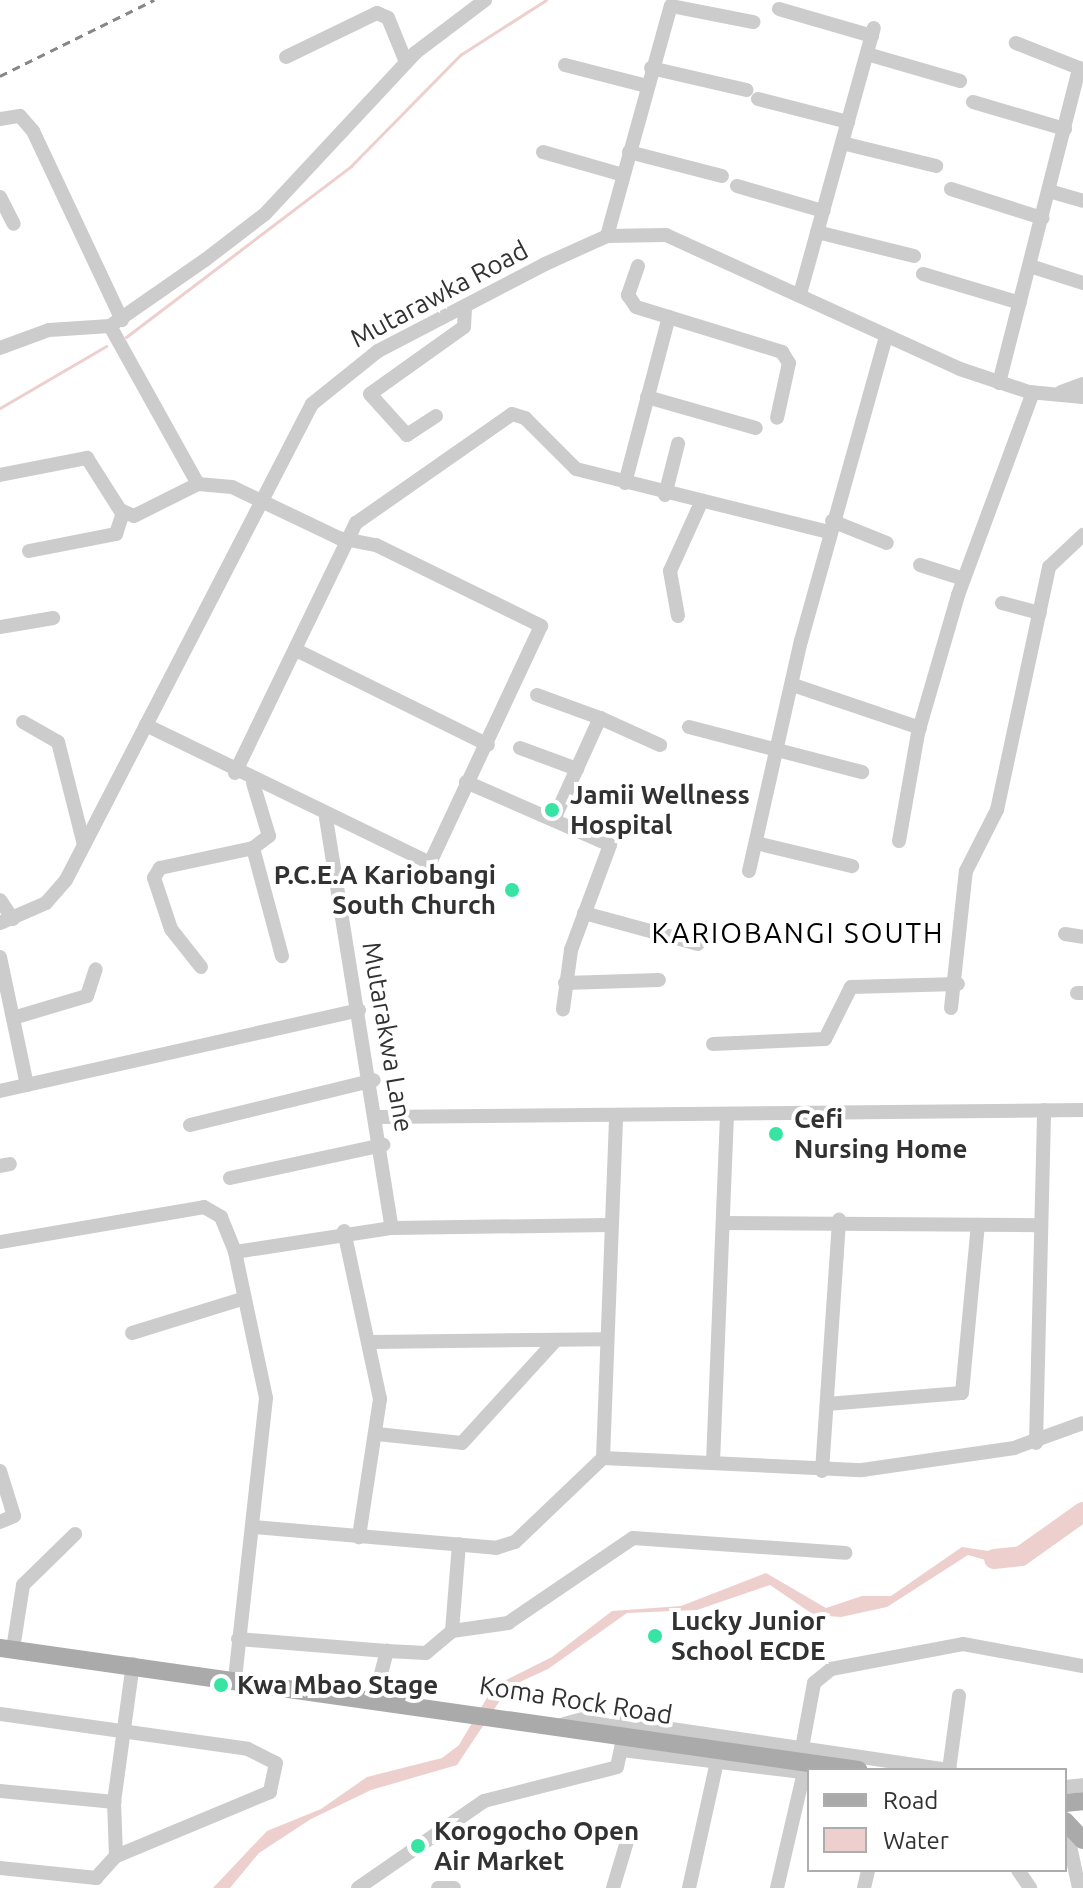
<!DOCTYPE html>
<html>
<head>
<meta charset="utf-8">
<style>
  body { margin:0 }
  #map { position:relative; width:1083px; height:1888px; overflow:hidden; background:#fff; font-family:Ubuntu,sans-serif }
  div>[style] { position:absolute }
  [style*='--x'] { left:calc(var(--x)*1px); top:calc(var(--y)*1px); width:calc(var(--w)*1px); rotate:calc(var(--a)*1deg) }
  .water>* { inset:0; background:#edd0cd }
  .stream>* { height:3px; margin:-1.5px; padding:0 1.5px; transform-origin:1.5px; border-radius:1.5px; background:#edd0cd }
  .river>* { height:20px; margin:-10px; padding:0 10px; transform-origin:10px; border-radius:10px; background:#edd0cd }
  .minor>* { height:14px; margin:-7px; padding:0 7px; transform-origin:7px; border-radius:7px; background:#ccc }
  .major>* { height:18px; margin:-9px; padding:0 9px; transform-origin:9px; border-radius:9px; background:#aaa }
  .rail>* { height:3px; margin-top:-1.5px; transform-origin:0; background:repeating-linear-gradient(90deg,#878787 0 8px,transparent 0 14px) }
  .dots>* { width:22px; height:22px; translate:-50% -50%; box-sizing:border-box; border:4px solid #fff; border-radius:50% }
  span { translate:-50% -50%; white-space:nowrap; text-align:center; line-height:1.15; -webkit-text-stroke:8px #fff; paint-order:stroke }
  .street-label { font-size:26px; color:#323232 }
  .poi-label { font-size:26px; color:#323232; font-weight:700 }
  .left { translate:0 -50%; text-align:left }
  .right { translate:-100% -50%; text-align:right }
  .neighbourhood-label { font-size:28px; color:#000; letter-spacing:2px }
  .legend { position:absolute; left:807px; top:1768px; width:260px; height:104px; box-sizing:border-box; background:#fff; border:2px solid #adadad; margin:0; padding:10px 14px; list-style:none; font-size:24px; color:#323232 }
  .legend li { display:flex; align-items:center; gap:16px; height:40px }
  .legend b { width:40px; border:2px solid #adadad }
</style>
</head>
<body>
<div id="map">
  <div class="water">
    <div style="clip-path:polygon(962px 1547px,1021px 1556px,1003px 1565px,968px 1555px,887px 1607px,841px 1617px,814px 1615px,770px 1585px,697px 1610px,627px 1613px,548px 1669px,509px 1687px,457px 1765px,371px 1790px,311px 1819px,259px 1853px,230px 1888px,213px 1888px,267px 1831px,321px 1809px,367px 1777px,442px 1758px,459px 1745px,494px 1686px,552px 1657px,612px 1611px,681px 1606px,766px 1573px,826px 1608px,862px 1596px,891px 1596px)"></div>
  </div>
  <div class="stream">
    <div style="--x:126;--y:337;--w:283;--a:-37.2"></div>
    <div style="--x:351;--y:166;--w:156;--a:-45.5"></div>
    <div style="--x:460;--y:55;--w:102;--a:-32.6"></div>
    <div style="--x:0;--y:408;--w:123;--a:-30.3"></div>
  </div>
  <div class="river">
    <div style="--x:994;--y:1559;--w:27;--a:-6"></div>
    <div style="--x:1021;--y:1556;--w:76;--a:-35.4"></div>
  </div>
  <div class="minor">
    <div style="--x:779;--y:9;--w:97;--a:16.2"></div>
    <div style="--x:867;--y:54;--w:97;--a:16.2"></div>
    <div style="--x:286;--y:57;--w:101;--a:-25.8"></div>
    <div style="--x:377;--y:13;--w:12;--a:24"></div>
    <div style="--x:388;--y:18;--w:48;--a:67.8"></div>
    <div style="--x:565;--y:65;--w:85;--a:14.4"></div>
    <div style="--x:651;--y:68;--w:98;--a:13"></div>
    <div style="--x:758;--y:99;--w:93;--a:14.3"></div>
    <div style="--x:973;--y:102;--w:96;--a:16.4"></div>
    <div style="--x:0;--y:119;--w:20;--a:-9"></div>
    <div style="--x:20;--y:116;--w:20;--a:49"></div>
    <div style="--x:33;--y:131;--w:209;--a:64.8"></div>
    <div style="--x:842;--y:143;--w:97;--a:13.7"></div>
    <div style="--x:543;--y:152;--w:83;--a:16"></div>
    <div style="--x:629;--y:152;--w:96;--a:14.5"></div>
    <div style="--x:737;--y:186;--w:90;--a:16.2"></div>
    <div style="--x:951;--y:189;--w:96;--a:17.7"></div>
    <div style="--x:1049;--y:191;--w:35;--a:16"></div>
    <div style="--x:0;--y:197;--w:30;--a:63"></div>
    <div style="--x:817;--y:232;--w:100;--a:13.9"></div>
    <div style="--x:607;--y:236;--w:239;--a:-74.5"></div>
    <div style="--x:671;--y:6;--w:84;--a:11"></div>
    <div style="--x:638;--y:266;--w:31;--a:109"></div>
    <div style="--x:628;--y:295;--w:14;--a:56"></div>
    <div style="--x:636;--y:307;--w:153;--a:17.1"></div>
    <div style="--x:782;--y:352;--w:13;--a:58"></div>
    <div style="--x:789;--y:363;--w:56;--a:102.3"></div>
    <div style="--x:1030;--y:266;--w:56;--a:17.8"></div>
    <div style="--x:923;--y:274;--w:101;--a:16.6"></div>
    <div style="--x:800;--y:294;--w:276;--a:-74.5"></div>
    <div style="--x:110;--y:326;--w:181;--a:60.9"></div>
    <div style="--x:198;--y:484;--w:34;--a:5"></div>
    <div style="--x:232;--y:487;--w:119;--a:25.5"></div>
    <div style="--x:339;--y:538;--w:38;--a:11"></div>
    <div style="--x:376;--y:545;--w:184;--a:26.1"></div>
    <div style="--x:541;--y:626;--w:262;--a:115.1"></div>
    <div style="--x:430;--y:863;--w:316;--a:-154.1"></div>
    <div style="--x:0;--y:348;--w:52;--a:-20.2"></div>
    <div style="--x:49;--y:330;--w:61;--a:-3.8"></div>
    <div style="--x:110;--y:326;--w:116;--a:-34.8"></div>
    <div style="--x:205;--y:260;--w:76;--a:-37.5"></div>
    <div style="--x:265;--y:214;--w:220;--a:-47"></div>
    <div style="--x:415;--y:53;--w:88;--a:-37.1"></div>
    <div style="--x:999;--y:383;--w:325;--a:-75.7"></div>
    <div style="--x:1079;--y:68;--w:68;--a:-158.4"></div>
    <div style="--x:1061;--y:392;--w:23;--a:-20"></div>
    <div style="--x:647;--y:397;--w:113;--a:15.9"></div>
    <div style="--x:436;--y:416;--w:35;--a:147"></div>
    <div style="--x:407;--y:435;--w:55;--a:-132.1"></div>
    <div style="--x:370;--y:394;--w:115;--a:-35.5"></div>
    <div style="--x:464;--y:327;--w:21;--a:-87"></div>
    <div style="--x:0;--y:475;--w:89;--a:-11.1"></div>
    <div style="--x:87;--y:458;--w:62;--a:57.6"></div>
    <div style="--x:120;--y:510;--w:15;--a:23"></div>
    <div style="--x:134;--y:516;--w:72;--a:-26.6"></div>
    <div style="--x:625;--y:483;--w:172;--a:-75.2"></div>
    <div style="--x:665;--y:495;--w:53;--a:-75.7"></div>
    <div style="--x:832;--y:521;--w:59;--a:21.8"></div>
    <div style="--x:29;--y:551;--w:89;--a:-11.1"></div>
    <div style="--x:116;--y:534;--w:22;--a:-72"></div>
    <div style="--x:920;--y:565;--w:46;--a:17.7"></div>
    <div style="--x:1002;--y:603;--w:39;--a:15"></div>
    <div style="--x:678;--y:616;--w:46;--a:-100.1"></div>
    <div style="--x:670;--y:571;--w:72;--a:-65.6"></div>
    <div style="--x:0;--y:627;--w:54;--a:-9.6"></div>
    <div style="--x:296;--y:650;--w:214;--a:26.3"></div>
    <div style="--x:793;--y:685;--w:134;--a:18.7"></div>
    <div style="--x:537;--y:695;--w:67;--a:20.1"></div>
    <div style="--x:23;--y:722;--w:40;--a:29.7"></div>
    <div style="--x:58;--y:742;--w:106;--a:75.8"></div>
    <div style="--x:689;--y:727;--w:179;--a:14.6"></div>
    <div style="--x:520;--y:748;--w:61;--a:20.2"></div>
    <div style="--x:235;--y:773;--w:278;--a:-64.2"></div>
    <div style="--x:356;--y:523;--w:190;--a:-34.9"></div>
    <div style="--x:512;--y:414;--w:14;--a:17"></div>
    <div style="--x:525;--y:418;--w:72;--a:45"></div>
    <div style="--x:576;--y:469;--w:261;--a:14"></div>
    <div style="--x:466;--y:782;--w:157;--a:23.6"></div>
    <div style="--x:610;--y:845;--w:112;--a:110.4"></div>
    <div style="--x:571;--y:950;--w:60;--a:97.7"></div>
    <div style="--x:555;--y:817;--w:109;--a:-65.6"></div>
    <div style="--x:600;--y:718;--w:66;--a:24.2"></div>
    <div style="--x:326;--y:818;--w:415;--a:80.9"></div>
    <div style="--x:899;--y:841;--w:110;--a:-80"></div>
    <div style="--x:918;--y:733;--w:144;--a:-73.8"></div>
    <div style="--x:958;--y:595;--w:216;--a:-69.7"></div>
    <div style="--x:756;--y:843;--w:99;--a:13.5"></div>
    <div style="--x:253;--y:848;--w:112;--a:75"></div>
    <div style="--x:749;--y:871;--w:236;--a:-77.3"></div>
    <div style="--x:801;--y:641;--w:317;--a:-74.4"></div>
    <div style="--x:0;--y:900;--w:23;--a:56"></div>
    <div style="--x:584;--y:913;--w:118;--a:15.2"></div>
    <div style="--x:0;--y:923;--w:50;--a:-23.5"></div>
    <div style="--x:46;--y:903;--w:30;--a:-49"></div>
    <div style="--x:66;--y:880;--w:536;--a:-62.67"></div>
    <div style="--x:312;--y:404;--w:85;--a:-38.8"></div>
    <div style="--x:378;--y:351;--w:188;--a:-27.5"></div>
    <div style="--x:545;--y:264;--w:68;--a:-24.3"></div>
    <div style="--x:607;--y:236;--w:59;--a:-1"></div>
    <div style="--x:666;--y:235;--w:323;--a:24.5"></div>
    <div style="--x:960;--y:369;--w:73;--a:18.4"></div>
    <div style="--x:1029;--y:392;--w:54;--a:5.3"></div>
    <div style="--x:1065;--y:934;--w:18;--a:9"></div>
    <div style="--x:0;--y:957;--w:131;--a:78.1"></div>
    <div style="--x:201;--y:967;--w:48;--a:-128.3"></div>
    <div style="--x:171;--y:929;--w:54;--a:-108.4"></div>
    <div style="--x:154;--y:878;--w:12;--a:-59"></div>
    <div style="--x:160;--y:868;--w:95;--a:-12.1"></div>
    <div style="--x:253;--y:848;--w:20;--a:-37"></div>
    <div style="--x:269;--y:836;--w:55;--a:-106.8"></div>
    <div style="--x:565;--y:983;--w:94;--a:-1.8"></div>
    <div style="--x:1077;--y:993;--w:6;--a:0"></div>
    <div style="--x:951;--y:1008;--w:138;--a:-83.8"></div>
    <div style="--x:966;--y:871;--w:68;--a:-63.1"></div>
    <div style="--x:997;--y:810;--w:249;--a:-77.9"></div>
    <div style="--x:1049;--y:567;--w:47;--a:-43.3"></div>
    <div style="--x:13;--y:1018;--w:77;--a:-16.6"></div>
    <div style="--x:87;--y:996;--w:28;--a:-72"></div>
    <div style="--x:713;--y:1044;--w:112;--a:-2.6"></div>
    <div style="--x:825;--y:1039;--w:58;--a:-63.4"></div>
    <div style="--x:851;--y:987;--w:107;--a:-1.6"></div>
    <div style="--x:0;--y:1091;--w:368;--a:-12.7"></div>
    <div style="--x:379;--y:1117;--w:704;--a:-0.57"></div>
    <div style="--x:190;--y:1125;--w:189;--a:-13.7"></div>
    <div style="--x:0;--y:1166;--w:10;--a:-11"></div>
    <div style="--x:230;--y:1178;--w:157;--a:-12.2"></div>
    <div style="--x:724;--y:1223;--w:315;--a:0.4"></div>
    <div style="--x:344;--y:1231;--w:172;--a:77.9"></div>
    <div style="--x:380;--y:1399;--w:140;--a:98.7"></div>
    <div style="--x:0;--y:1242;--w:207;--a:-9.7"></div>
    <div style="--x:204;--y:1207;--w:20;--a:30"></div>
    <div style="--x:221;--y:1217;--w:38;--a:68"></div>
    <div style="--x:235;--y:1252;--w:149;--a:78"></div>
    <div style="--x:266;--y:1398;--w:283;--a:96.3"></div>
    <div style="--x:235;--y:1252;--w:159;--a:-8.7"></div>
    <div style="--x:392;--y:1228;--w:218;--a:-0.8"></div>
    <div style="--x:132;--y:1333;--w:118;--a:-17.2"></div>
    <div style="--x:372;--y:1342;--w:233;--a:-0.7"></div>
    <div style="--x:827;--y:1404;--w:135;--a:-4.7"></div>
    <div style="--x:962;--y:1393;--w:169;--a:-84.6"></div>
    <div style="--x:377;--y:1434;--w:85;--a:6"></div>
    <div style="--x:462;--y:1443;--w:139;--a:-47.6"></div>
    <div style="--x:1036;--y:1443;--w:333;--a:-88.6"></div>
    <div style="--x:603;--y:1458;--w:342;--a:-87.8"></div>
    <div style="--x:713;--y:1463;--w:349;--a:-87.7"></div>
    <div style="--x:0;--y:1471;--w:47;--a:72.7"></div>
    <div style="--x:14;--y:1516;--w:15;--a:157"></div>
    <div style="--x:822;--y:1471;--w:252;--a:-86.1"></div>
    <div style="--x:253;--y:1527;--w:244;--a:4.9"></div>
    <div style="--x:496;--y:1548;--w:20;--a:-18"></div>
    <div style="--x:515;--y:1542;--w:122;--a:-43.7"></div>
    <div style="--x:603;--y:1458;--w:259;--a:2.7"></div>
    <div style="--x:862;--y:1470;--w:154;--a:-8.2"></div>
    <div style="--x:1014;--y:1448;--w:73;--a:-19.9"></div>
    <div style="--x:452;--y:1631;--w:87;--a:-85.4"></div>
    <div style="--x:238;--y:1639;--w:149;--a:4.6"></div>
    <div style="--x:13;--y:1649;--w:65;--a:-81.1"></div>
    <div style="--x:23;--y:1585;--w:73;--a:-44.4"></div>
    <div style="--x:375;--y:1697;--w:48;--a:-75.4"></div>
    <div style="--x:387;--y:1651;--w:39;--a:3"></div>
    <div style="--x:426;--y:1653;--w:34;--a:-40"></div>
    <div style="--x:452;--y:1631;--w:57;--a:-8.1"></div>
    <div style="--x:508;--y:1623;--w:151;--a:-34.2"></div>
    <div style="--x:633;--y:1538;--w:213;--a:4"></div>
    <div style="--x:0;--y:1714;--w:250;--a:8"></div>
    <div style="--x:248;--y:1749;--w:31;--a:27"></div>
    <div style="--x:276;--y:1763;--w:30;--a:102"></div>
    <div style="--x:270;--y:1792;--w:167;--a:157.4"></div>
    <div style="--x:564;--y:1724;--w:27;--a:-15"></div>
    <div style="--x:590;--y:1717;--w:364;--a:8.4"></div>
    <div style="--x:802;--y:1748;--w:66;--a:-79.5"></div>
    <div style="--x:814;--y:1683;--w:22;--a:-39"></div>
    <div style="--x:831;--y:1669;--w:134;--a:-10.7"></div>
    <div style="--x:963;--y:1644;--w:122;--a:10.4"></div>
    <div style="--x:622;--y:1750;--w:188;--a:7"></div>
    <div style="--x:949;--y:1770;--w:75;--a:-82.3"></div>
    <div style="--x:1065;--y:1787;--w:18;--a:-6"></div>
    <div style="--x:0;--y:1791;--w:115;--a:5.5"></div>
    <div style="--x:114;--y:1802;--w:139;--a:-82.2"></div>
    <div style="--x:1066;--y:1827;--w:62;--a:78"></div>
    <div style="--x:0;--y:1868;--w:97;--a:5.9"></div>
    <div style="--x:96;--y:1878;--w:30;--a:-48"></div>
    <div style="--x:116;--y:1856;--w:54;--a:-92.1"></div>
    <div style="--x:1018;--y:1870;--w:22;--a:56"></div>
    <div style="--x:358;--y:1888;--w:153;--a:-34.6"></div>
    <div style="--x:484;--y:1801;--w:137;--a:-14.3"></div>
    <div style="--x:617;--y:1767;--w:33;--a:-78"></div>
    <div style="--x:438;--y:1888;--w:16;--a:0"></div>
    <div style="--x:613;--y:1888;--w:52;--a:-73.3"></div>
    <div style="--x:689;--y:1888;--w:129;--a:-77.5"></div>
    <div style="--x:777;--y:1888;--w:119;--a:-76.9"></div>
    <div style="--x:864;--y:1888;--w:18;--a:-77"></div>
  </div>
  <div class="major">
    <div style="--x:0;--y:1648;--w:867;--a:8.09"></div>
    <div style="--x:1065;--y:1803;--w:18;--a:-6"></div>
    <div style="--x:1065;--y:1821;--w:26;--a:47"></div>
  </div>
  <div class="rail">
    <div style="--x:0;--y:76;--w:172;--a:-26.3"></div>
  </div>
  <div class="dots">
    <div style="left:552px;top:810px;background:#38e4a3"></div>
    <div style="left:512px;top:890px;background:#38e4a3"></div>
    <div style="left:776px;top:1134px;background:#38e4a3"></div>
    <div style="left:655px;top:1636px;background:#38e4a3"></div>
    <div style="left:221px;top:1685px;background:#38e4a3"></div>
    <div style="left:418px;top:1846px;background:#38e4a3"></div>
  </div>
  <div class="street-label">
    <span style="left:439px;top:294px;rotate:-28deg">Mutarawka Road</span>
    <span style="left:388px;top:1037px;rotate:80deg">Mutarakwa Lane</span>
    <span style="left:576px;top:1700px;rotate:9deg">Koma Rock Road</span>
  </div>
  <div class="poi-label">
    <span class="left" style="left:570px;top:810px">Jamii Wellness<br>Hospital</span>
    <span class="right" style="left:496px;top:890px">P.C.E.A Kariobangi<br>South Church</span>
    <span class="left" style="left:794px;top:1134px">Cefi<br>Nursing Home</span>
    <span class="left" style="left:671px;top:1636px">Lucky Junior<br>School ECDE</span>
    <span class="left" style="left:237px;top:1685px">Kwa Mbao Stage</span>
    <span class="left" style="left:434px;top:1846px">Korogocho Open<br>Air Market</span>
  </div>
  <div class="neighbourhood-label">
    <span style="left:798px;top:933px">KARIOBANGI SOUTH</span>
  </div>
  <ul class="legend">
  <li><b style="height:10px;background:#aaa"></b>Road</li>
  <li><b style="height:22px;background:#edd0cd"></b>Water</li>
  </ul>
</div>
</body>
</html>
